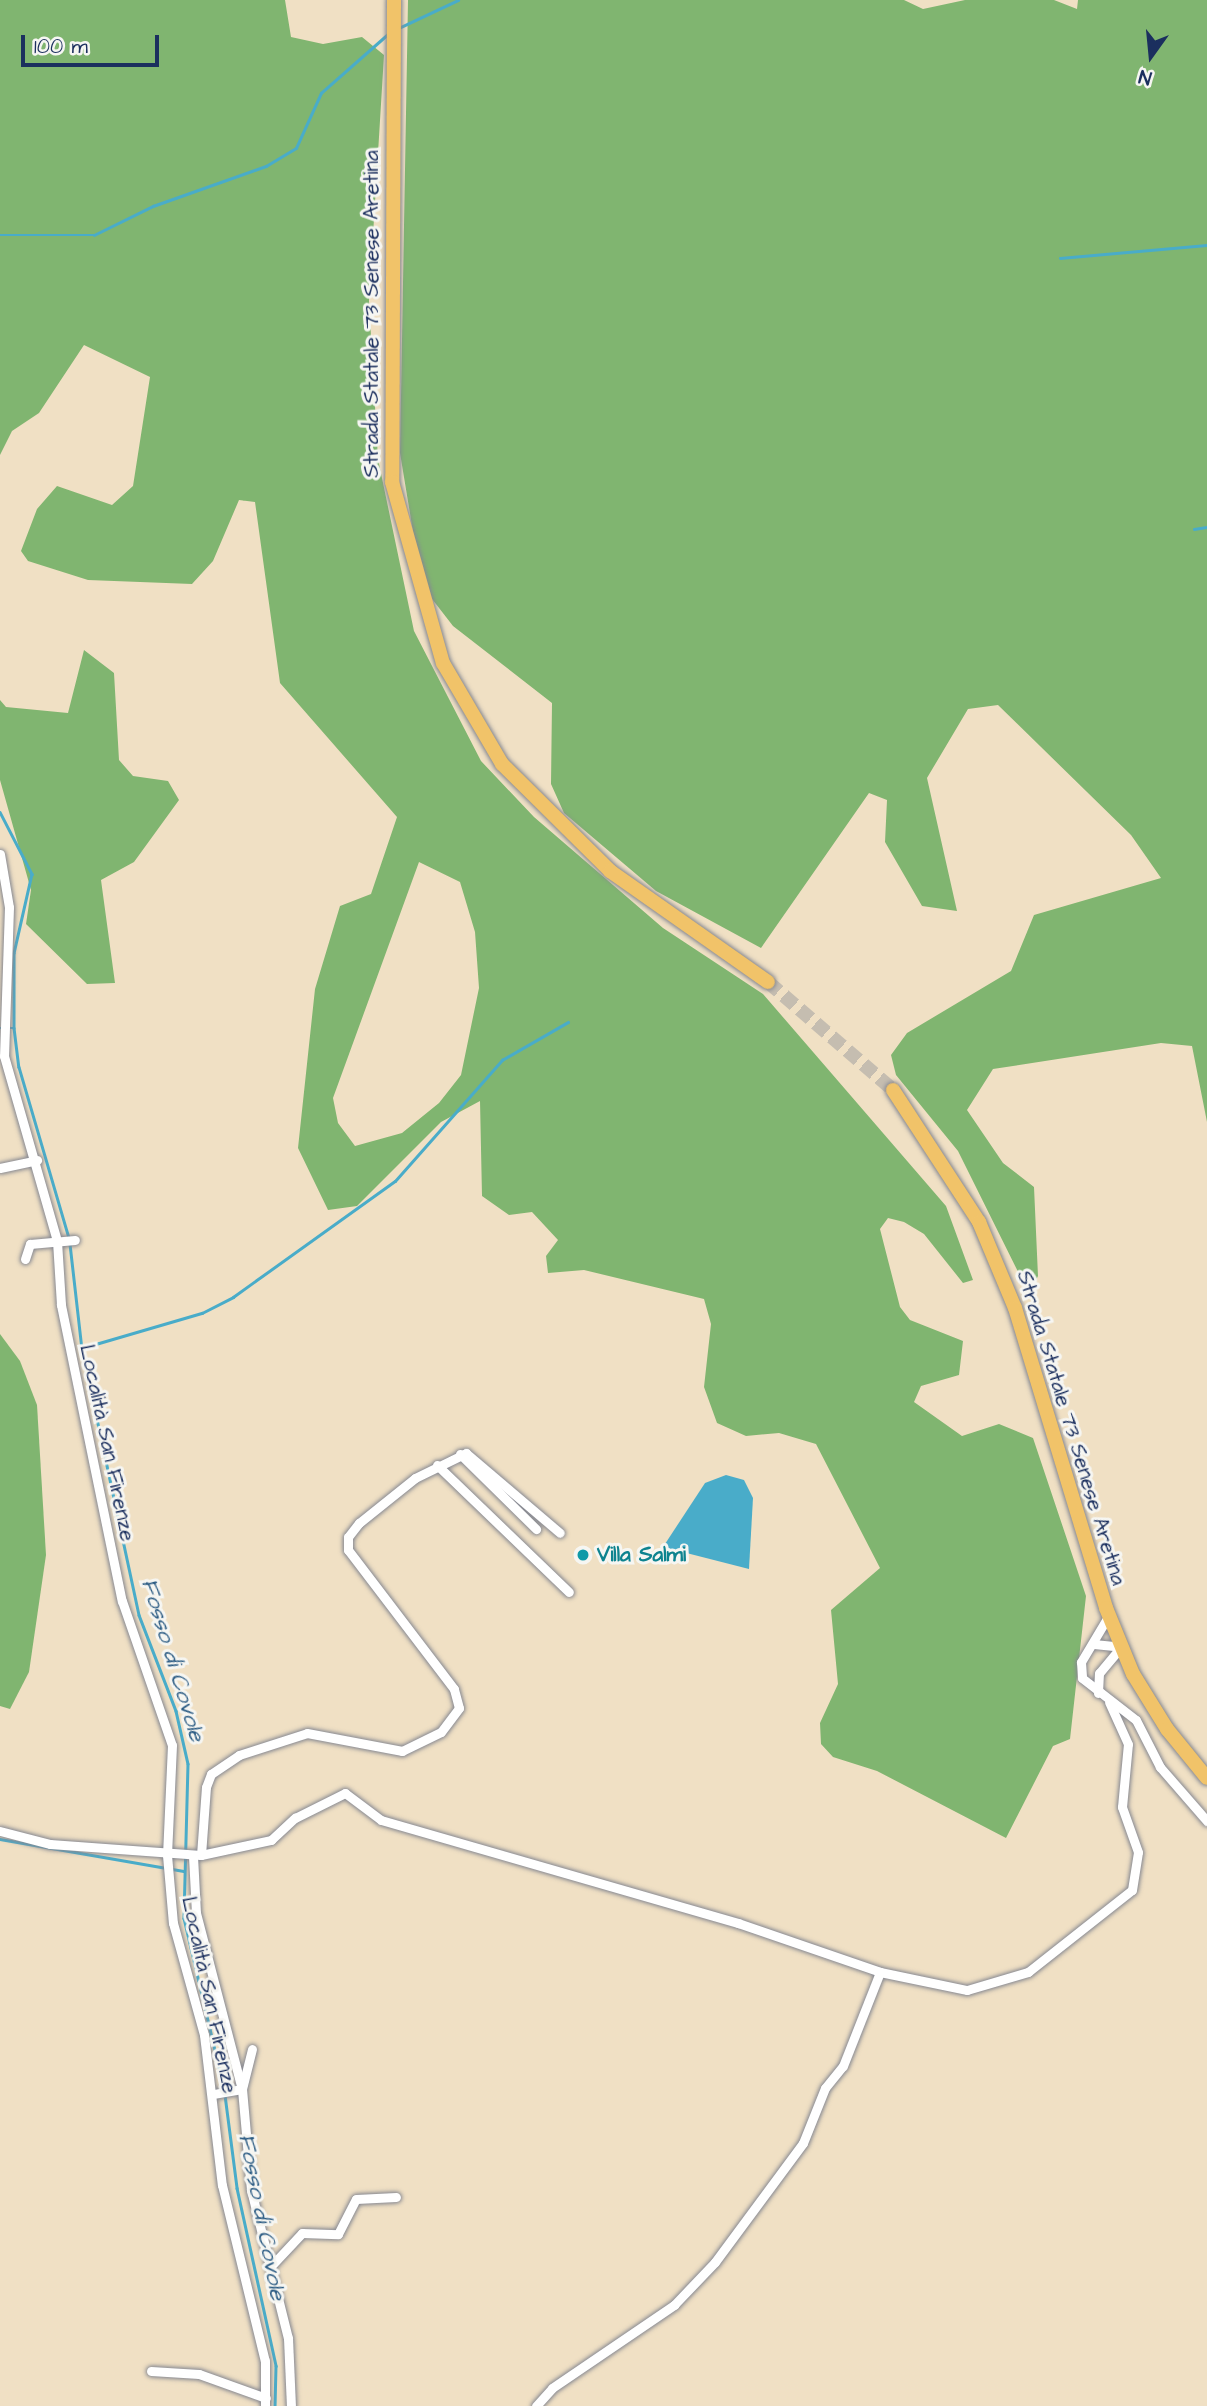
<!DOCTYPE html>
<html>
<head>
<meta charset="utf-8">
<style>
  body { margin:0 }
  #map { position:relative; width:1207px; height:2406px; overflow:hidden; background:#f0e0c4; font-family:"Architects Daughter",sans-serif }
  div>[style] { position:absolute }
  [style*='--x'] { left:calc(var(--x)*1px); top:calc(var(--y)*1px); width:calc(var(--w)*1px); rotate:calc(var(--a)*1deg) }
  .forest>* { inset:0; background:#80b570 }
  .water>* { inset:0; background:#49acc9 }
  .stream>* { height:2.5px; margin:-1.25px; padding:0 1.25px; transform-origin:1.25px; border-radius:1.25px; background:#49acc9 }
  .primary-tunnel>* { height:14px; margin-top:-7px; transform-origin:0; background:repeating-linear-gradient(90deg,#c5bdb0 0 14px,transparent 0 21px) }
  .roads { filter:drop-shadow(0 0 2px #868891) drop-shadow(0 0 2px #868891) }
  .street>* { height:9px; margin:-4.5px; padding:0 4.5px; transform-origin:4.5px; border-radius:4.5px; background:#fff }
  .primary>* { height:14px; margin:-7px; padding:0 7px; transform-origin:7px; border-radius:7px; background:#f1c369 }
  .dots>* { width:19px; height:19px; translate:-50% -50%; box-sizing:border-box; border:4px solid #f6f6f2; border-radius:50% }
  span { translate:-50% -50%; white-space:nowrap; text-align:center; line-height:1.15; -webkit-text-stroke:6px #f6f6f2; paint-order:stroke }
  .street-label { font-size:21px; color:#1b2f5e }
  .culture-label { font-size:21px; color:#0d838f; font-weight:700 }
  .left { translate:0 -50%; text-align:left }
  .water-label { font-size:23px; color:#2b5b83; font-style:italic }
  .north { position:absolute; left:1116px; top:21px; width:70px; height:70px; -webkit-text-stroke:5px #f6f6f2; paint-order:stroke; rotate:195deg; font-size:19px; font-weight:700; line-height:28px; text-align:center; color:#1b2f5e }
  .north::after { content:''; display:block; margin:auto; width:24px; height:32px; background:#1b2f5e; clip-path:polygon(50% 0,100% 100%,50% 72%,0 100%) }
  .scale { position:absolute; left:21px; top:35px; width:138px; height:32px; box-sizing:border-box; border:4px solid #1b2f5e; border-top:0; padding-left:9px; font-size:21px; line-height:24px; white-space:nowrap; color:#1b2f5e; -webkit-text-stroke:5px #f6f6f2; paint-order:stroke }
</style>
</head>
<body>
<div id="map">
  <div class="forest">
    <div style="clip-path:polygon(evenodd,0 0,285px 0,291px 37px,323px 44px,362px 37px,384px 55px,369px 301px,378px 459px,414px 631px,481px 761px,534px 817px,663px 928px,763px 994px,946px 1206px,973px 1280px,963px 1283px,924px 1234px,904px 1222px,888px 1218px,880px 1229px,900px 1307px,910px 1320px,963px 1341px,959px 1375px,921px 1386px,914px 1402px,962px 1436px,999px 1424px,1033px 1438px,1086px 1596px,1070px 1739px,1053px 1746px,1006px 1838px,877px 1771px,833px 1757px,821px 1744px,820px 1723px,838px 1684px,831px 1610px,880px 1568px,816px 1444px,779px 1433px,746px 1436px,717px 1423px,704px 1387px,711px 1324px,704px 1299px,584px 1270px,548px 1273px,546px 1256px,558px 1240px,532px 1212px,509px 1215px,482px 1196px,480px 1101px,441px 1122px,357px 1206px,328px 1210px,298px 1148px,315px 989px,340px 906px,371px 894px,397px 817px,280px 683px,255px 502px,239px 500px,213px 561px,192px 584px,88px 580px,28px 561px,21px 551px,37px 509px,57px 486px,112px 505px,133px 486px,150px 377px,84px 345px,39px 413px,12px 431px,0 455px,0 0,419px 862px,460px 882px,475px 932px,479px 988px,461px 1075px,439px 1103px,402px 1133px,355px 1146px,338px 1123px,333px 1098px,419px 862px)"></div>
    <div style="clip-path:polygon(408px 0,904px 0,923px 9px,965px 0,1054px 0,1077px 9px,1078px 0,1207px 0,1207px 1122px,1192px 1046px,1161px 1043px,993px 1069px,967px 1110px,1003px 1163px,1034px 1187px,1038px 1276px,1029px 1294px,958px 1151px,896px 1075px,891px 1055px,907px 1033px,1011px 971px,1034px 915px,1161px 878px,1131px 835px,998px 705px,968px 709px,927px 778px,957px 911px,922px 906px,885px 842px,887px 800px,869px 793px,761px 948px,656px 891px,564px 813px,551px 784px,552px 703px,453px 626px,422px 586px,400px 453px)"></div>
    <div style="clip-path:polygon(84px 650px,114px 673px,119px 760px,133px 776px,168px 781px,179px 800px,134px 862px,101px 880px,115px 983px,87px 984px,26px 924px,31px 890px,0 780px,0 700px,6px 707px,68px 713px)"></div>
    <div style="clip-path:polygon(0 1334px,20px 1361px,37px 1405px,46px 1555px,29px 1672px,10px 1709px,0 1706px)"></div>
  </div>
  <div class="water">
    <div style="clip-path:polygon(726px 1475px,744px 1480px,753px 1498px,749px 1569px,663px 1547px,705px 1483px)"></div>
  </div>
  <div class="stream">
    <div style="--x:401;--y:27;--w:63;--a:-25.3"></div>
    <div style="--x:0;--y:235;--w:94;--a:0"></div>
    <div style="--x:94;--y:235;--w:66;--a:-26.2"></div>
    <div style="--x:153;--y:206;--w:120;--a:-19.5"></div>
    <div style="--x:266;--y:166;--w:35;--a:-31"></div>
    <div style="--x:296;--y:148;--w:60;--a:-65.6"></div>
    <div style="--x:321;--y:93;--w:89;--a:-41.4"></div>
    <div style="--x:1060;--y:258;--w:148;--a:-5.1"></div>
    <div style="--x:1194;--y:529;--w:13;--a:-9"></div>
    <div style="--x:0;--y:812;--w:70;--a:62.7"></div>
    <div style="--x:32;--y:874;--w:81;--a:102.8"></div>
    <div style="--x:14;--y:953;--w:75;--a:90"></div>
    <div style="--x:14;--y:1028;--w:39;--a:83"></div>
    <div style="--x:19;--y:1067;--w:178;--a:73.7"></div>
    <div style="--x:0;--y:1028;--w:14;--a:0"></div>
    <div style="--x:70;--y:1244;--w:106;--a:83.5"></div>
    <div style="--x:82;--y:1349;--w:272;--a:77.9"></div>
    <div style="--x:139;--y:1615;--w:103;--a:68.9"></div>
    <div style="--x:176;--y:1711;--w:54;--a:77.2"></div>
    <div style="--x:188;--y:1764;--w:154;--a:91.5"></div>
    <div style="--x:184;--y:1918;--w:176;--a:76.8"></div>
    <div style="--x:82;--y:1348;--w:125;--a:-16.3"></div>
    <div style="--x:202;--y:1313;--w:35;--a:-27"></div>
    <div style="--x:233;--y:1297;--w:199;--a:-35.6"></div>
    <div style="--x:395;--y:1181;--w:162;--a:-48.5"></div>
    <div style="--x:502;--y:1060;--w:76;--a:-29.9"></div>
    <div style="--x:0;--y:1839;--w:186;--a:9.9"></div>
    <div style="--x:225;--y:2095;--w:94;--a:82.6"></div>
    <div style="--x:237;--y:2188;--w:182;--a:77.6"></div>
    <div style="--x:276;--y:2366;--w:40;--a:91.4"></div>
  </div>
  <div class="primary-tunnel">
    <div style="--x:768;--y:982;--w:165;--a:40.8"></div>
  </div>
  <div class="roads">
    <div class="street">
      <div style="--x:0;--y:854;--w:54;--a:80.4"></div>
      <div style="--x:9;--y:907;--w:149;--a:91.9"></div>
      <div style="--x:4;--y:1056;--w:192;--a:74"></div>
      <div style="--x:57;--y:1241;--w:64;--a:86.4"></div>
      <div style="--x:61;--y:1305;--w:302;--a:78.4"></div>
      <div style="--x:122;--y:1601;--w:152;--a:70.9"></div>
      <div style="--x:172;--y:1745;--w:110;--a:92.6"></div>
      <div style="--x:167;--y:1855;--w:68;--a:85"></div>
      <div style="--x:173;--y:1923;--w:116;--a:74.5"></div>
      <div style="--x:204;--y:2035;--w:151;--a:83.2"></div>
      <div style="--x:222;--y:2185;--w:181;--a:76.3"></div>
      <div style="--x:265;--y:2361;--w:45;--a:90"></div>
      <div style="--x:0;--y:1168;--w:38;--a:-12"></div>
      <div style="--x:25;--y:1259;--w:16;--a:-72"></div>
      <div style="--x:30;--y:1244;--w:45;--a:-5.1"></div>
      <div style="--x:460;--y:1454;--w:107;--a:44.6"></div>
      <div style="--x:437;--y:1465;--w:183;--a:43.9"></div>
      <div style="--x:1109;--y:1615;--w:55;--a:120.8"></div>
      <div style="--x:1081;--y:1662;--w:16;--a:86"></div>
      <div style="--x:1082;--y:1678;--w:68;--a:37.9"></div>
      <div style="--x:1136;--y:1720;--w:53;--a:62.9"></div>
      <div style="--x:1160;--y:1767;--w:72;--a:49"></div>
      <div style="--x:1094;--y:1644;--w:27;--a:6"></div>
      <div style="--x:1121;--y:1647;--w:34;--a:130"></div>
      <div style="--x:1099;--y:1673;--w:20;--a:93"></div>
      <div style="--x:0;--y:1831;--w:52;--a:14.6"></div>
      <div style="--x:50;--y:1844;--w:151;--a:4.2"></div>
      <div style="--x:201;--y:1855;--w:72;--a:-12.1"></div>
      <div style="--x:271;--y:1840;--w:33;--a:-43"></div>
      <div style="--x:295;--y:1818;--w:56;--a:-26.6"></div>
      <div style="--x:345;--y:1793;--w:45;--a:36.9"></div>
      <div style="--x:381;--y:1820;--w:372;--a:16.1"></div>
      <div style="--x:738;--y:1923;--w:150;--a:19"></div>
      <div style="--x:880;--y:1972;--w:89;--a:11.7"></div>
      <div style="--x:967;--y:1990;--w:64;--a:-16.4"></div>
      <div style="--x:1028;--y:1972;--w:132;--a:-38.3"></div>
      <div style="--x:1132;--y:1890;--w:38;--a:-81"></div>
      <div style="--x:1138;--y:1852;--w:48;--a:-109.6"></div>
      <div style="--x:1122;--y:1807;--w:63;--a:-84.6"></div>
      <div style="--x:1128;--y:1744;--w:46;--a:-114.3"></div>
      <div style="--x:201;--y:1855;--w:68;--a:-85.8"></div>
      <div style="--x:206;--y:1787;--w:14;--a:-69"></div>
      <div style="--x:211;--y:1774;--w:34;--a:-34"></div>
      <div style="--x:239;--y:1755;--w:71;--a:-17.9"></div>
      <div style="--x:307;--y:1733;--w:97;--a:10.7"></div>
      <div style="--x:402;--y:1751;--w:43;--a:-26"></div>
      <div style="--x:441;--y:1732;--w:30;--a:-53"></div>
      <div style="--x:459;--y:1708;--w:20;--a:-105"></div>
      <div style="--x:454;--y:1689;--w:175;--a:-127.3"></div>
      <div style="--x:348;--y:1550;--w:13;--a:-90"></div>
      <div style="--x:348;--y:1537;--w:18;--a:-52"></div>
      <div style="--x:359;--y:1523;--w:72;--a:-38.8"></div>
      <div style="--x:415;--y:1478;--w:57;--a:-26.1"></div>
      <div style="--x:466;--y:1453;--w:123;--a:40.4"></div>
      <div style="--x:193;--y:1856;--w:57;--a:87"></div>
      <div style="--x:196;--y:1913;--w:182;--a:75.4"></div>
      <div style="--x:242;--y:2089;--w:28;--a:170"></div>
      <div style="--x:252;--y:2049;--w:41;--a:104"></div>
      <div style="--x:242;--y:2089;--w:101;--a:84.9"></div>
      <div style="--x:251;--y:2190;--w:153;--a:76"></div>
      <div style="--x:288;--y:2338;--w:68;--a:87.5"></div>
      <div style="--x:272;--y:2265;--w:44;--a:-46.8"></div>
      <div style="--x:302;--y:2233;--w:36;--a:2"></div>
      <div style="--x:338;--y:2234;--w:39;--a:-63"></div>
      <div style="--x:356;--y:2199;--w:40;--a:-2.9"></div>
      <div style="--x:151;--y:2371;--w:48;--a:3.6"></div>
      <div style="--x:199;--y:2374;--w:71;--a:19.7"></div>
      <div style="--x:536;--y:2406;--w:24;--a:-48"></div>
      <div style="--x:552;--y:2388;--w:148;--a:-34.2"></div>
      <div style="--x:674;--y:2305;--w:59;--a:-46.4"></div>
      <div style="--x:715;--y:2262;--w:148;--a:-53.5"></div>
      <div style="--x:803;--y:2143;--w:59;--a:-68.2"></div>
      <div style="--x:825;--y:2088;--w:28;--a:-51"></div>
      <div style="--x:843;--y:2066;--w:101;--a:-68.5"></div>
    </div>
    <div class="primary">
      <div style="--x:394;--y:0;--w:482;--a:90.2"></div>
      <div style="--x:392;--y:482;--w:188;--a:74.3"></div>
      <div style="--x:443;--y:663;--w:117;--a:59.7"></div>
      <div style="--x:502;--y:764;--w:152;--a:44.7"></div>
      <div style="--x:610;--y:871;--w:193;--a:35.1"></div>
      <div style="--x:893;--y:1090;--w:158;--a:56.9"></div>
      <div style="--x:979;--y:1222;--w:93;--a:67.3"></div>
      <div style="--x:1015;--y:1308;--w:313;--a:73.1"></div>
      <div style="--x:1106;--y:1608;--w:71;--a:67.8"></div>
      <div style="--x:1133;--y:1674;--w:65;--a:58.3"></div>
      <div style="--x:1167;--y:1729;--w:63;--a:50.8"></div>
    </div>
  </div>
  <div class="dots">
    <div style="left:583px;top:1555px;background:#0f9aa8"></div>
  </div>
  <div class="street-label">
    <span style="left:372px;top:314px;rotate:-90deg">Strada Statale 73 Senese Aretina</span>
    <span style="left:1071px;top:1428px;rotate:73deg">Strada Statale 73 Senese Aretina</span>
    <span style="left:107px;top:1443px;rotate:78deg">Località San Firenze</span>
    <span style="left:209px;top:1995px;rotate:78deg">Località San Firenze</span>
  </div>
  <div class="culture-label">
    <span class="left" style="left:597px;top:1555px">Villa Salmi</span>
  </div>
  <div class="water-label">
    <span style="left:173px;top:1660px;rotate:73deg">Fosso di Covole</span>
    <span style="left:262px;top:2217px;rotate:79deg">Fosso di Covole</span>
  </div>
  <div class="north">N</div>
  <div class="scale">100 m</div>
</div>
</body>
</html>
